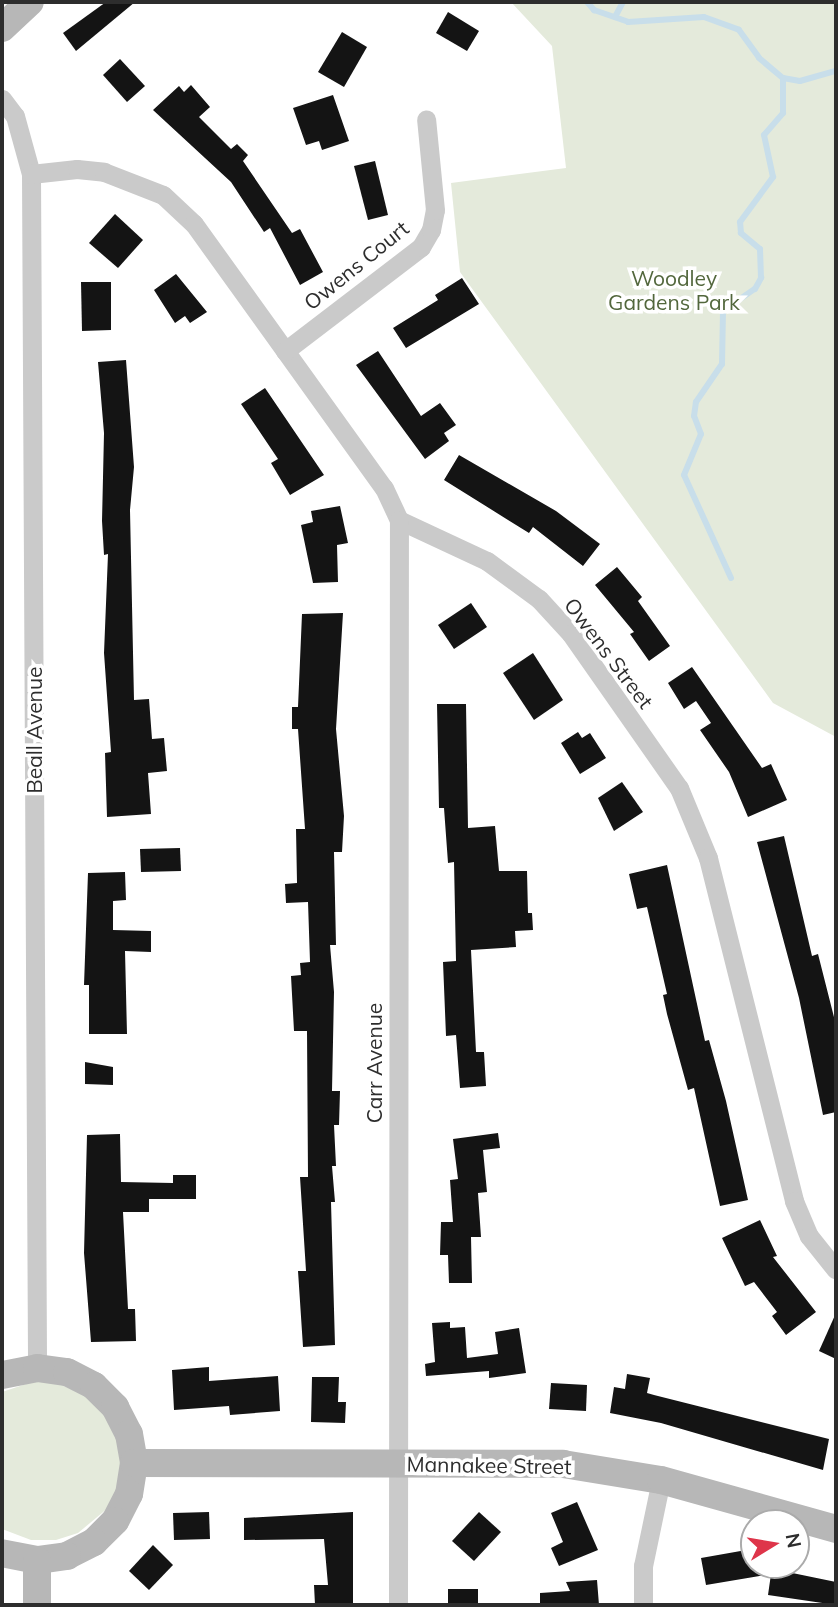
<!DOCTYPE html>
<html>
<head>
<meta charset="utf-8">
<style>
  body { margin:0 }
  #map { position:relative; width:838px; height:1607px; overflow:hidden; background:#fff; font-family:Mulish,sans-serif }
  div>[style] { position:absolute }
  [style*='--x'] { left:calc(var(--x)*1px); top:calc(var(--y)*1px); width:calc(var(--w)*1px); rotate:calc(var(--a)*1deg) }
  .green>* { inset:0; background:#e4eadb }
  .stream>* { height:6px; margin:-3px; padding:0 3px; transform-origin:3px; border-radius:3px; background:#c8deea }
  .building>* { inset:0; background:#141414 }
  .street>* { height:19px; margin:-9.5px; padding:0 9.5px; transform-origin:9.5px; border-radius:9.5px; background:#cacaca }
  .secondary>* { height:28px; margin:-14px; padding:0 14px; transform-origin:14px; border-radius:14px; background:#b7b7b7 }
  span { translate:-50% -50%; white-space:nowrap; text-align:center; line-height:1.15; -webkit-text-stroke:7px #fff; paint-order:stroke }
  .street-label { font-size:21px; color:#2d2d2d }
  .park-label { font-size:21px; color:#52673c }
  .frame { position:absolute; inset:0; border:4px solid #2d2d2d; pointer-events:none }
  .north { position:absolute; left:740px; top:1509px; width:70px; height:70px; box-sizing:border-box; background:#fff; border:2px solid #ababab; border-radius:50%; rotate:79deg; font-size:19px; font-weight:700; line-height:28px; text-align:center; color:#2d2d2d }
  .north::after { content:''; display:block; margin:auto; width:24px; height:32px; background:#de354a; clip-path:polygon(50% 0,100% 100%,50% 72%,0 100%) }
</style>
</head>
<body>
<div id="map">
  <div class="green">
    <div style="clip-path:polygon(511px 2px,836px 2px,836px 737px,773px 703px,460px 272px,451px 183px,566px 168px,552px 46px)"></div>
    <div style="clip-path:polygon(35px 1381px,55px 1382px,95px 1400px,119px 1435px,121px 1479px,108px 1508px,78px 1533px,56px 1540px,31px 1540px,2px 1529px,2px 1392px)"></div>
  </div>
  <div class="stream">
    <div style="--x:587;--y:2;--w:11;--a:49"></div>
    <div style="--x:594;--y:10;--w:36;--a:19"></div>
    <div style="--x:628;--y:22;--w:76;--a:-3.8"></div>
    <div style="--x:704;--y:17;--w:37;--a:20"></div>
    <div style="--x:739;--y:30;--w:34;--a:54"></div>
    <div style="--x:759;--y:58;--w:31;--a:40"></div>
    <div style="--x:783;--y:78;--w:17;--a:10"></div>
    <div style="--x:800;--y:81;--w:37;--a:-16"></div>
    <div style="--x:615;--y:17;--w:17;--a:-62"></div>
    <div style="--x:731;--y:578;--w:113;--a:-114.5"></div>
    <div style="--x:684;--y:475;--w:44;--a:-67.5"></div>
    <div style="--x:701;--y:434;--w:19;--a:-111"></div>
    <div style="--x:694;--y:416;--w:14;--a:-82"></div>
    <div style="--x:696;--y:402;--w:46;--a:-55.6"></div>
    <div style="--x:722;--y:364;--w:53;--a:-88.9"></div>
    <div style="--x:723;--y:311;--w:39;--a:-35"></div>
    <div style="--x:755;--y:289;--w:13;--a:-61"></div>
    <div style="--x:761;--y:278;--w:29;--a:-92"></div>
    <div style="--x:760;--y:249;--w:25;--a:-140"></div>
    <div style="--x:741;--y:233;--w:11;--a:-95"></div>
    <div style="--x:740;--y:222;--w:56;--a:-53.7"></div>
    <div style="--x:773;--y:177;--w:43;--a:-102.1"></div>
    <div style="--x:764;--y:135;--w:29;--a:-49"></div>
    <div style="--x:783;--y:113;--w:35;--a:-90"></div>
  </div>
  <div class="building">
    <div style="clip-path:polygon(106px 2px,135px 2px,76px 51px,63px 33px)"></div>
    <div style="clip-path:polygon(448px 12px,479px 31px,467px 51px,436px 33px)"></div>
    <div style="clip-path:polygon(342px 32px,367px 47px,344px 87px,318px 72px)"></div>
    <div style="clip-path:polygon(120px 59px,145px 86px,127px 102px,103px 75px)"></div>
    <div style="clip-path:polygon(191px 85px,210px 107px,199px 117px,231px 149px,237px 144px,248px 155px,243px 161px,292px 233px,300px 229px,323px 272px,300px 285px,270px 228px,264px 232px,231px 182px,153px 110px,179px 86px,184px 92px)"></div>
    <div style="clip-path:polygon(333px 95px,349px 141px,322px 150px,319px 141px,306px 145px,293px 108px)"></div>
    <div style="clip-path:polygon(375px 161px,388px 215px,368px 220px,354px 166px)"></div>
    <div style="clip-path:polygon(115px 214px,143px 240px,118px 268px,89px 243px)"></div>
    <div style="clip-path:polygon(176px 274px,207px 312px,190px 323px,185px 316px,175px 323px,154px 290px)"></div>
    <div style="clip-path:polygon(462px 278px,479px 304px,406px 348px,393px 328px,438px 300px,435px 295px)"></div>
    <div style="clip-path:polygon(81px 282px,111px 282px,111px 330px,82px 331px)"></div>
    <div style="clip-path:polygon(378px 351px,421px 416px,440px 403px,456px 425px,444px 433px,449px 441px,425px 459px,356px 365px)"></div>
    <div style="clip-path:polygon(126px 360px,134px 467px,130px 510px,134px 700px,149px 699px,152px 739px,164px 738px,167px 771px,148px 773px,151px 814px,107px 817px,105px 753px,111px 752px,104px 653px,108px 554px,104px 555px,102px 521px,104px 433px,98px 362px)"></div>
    <div style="clip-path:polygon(265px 388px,324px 475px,290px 495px,271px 463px,278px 459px,241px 404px)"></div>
    <div style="clip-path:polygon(459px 455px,556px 511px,600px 544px,583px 566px,533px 527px,529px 533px,444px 480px)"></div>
    <div style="clip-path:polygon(340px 506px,348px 543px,337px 545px,338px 582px,313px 583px,301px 525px,313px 522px,311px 511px)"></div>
    <div style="clip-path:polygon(617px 567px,642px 597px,638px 601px,670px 646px,649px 661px,630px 634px,634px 632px,595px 585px)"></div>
    <div style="clip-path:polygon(471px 603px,487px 627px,454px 649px,438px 625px)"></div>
    <div style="clip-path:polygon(343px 613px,336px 729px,344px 816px,342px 852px,334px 852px,336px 945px,330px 945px,334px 992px,332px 1091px,340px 1091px,339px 1125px,334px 1125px,336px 1166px,332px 1166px,335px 1202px,331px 1202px,335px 1345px,303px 1347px,298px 1271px,306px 1271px,300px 1177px,308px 1177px,307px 1031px,294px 1031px,291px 976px,301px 975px,300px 963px,310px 962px,308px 902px,286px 903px,285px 884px,297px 883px,296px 829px,305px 829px,298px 729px,292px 729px,292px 707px,298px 707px,302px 614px)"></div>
    <div style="clip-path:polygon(533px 653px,563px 700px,534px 720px,503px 673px)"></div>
    <div style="clip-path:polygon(692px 667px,762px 768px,771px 764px,787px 800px,748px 817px,729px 772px,700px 730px,711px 723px,696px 701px,684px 709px,668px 683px)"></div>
    <div style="clip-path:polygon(437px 704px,466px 704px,468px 828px,495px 826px,499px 871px,527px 871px,528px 913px,532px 913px,533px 930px,515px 931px,516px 947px,471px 950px,476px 1052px,484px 1052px,486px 1086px,460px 1088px,456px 1035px,446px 1036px,443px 962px,456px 961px,454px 862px,448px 863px,444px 808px,439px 808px)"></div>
    <div style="clip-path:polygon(578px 732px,582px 738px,590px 733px,606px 758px,580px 774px,561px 743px)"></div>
    <div style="clip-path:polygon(622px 782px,643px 812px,614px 831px,598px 798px)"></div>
    <div style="clip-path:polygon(784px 836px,812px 956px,818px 954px,836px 1025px,836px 1112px,823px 1115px,799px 998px,757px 842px)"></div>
    <div style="clip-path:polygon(180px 848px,181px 871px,141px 872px,140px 849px)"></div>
    <div style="clip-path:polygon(667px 865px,705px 1041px,709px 1040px,726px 1101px,748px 1200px,720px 1206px,694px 1088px,688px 1090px,667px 1014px,663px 995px,667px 994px,647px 907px,637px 909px,629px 874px)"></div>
    <div style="clip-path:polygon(125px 872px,126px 900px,113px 901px,113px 930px,151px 931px,151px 952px,125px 951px,127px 1034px,89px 1034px,89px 985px,84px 985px,88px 873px)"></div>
    <div style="clip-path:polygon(85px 1062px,113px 1067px,113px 1085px,85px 1084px)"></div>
    <div style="clip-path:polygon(498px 1133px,500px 1148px,483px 1150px,487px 1192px,478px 1193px,481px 1237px,471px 1237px,472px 1283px,449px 1283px,448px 1255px,440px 1255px,441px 1222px,453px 1222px,450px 1180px,458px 1179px,453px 1139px)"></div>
    <div style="clip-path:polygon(120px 1134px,121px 1182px,173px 1183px,173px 1175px,196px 1175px,196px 1199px,149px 1199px,149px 1212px,123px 1212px,128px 1309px,135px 1309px,136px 1341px,91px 1342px,84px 1253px,87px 1135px)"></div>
    <div style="clip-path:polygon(760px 1220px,777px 1256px,773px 1257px,816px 1312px,786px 1335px,772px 1316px,777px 1312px,754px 1282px,745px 1286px,722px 1238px)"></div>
    <div style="clip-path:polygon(836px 1313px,836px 1359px,819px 1351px)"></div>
    <div style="clip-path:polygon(450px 1322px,450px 1328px,465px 1327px,467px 1358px,498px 1354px,495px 1332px,519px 1328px,526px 1373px,489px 1378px,489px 1371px,426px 1376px,425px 1364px,435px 1362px,432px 1323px)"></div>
    <div style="clip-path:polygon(209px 1367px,209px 1381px,278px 1376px,280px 1411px,230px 1415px,229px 1406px,174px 1410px,172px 1370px)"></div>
    <div style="clip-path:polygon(627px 1374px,650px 1378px,647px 1393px,654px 1395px,829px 1439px,823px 1470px,661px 1423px,610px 1413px,614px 1387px,625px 1389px)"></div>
    <div style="clip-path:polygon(312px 1377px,339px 1377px,338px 1402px,346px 1402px,345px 1423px,311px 1422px)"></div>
    <div style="clip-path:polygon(551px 1383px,587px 1385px,586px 1411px,549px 1409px)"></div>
    <div style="clip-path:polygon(577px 1502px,598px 1550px,559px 1566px,551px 1548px,563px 1542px,551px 1513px)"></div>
    <div style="clip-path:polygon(209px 1512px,210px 1539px,174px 1540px,173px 1513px)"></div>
    <div style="clip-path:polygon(353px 1512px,353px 1605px,315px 1605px,314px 1585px,328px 1585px,324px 1539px,244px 1540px,244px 1518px)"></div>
    <div style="clip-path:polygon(479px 1512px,501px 1532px,474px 1561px,452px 1541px)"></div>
    <div style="clip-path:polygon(153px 1545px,173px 1565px,149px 1590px,129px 1571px)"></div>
    <div style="clip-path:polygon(752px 1549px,754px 1565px,836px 1582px,836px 1605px,768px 1595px,771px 1574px,706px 1585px,701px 1558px)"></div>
    <div style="clip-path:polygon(597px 1580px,599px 1605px,540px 1605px,540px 1593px,570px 1591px,566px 1582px)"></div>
    <div style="clip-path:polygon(448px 1589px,478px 1589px,478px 1605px,448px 1605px)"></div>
  </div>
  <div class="street">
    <div style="--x:2;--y:99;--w:21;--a:53"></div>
    <div style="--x:15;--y:116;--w:60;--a:74.6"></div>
    <div style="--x:31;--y:174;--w:1194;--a:89.71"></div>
    <div style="--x:31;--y:174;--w:46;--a:-6.2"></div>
    <div style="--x:77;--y:169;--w:27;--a:6"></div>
    <div style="--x:104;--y:172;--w:63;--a:21.3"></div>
    <div style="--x:163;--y:195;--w:42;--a:43.1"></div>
    <div style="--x:194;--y:224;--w:325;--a:54.3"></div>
    <div style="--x:384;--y:488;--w:35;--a:65"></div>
    <div style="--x:399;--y:520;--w:97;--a:25"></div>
    <div style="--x:487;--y:561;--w:64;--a:36.2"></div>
    <div style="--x:539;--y:599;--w:47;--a:47.6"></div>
    <div style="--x:571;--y:634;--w:188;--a:55"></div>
    <div style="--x:679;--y:788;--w:76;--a:67.5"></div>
    <div style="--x:708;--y:858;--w:354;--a:75.9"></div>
    <div style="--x:794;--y:1201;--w:38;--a:67"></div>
    <div style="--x:809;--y:1236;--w:43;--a:51.5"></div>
    <div style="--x:285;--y:351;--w:171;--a:-37.4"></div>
    <div style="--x:421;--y:247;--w:20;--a:-60"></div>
    <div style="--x:431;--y:230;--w:20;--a:-79"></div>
    <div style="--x:435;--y:210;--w:91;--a:-95.6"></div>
    <div style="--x:398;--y:1605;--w:1085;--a:-89.95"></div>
    <div style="--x:643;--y:1605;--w:39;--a:-90"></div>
    <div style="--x:643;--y:1566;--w:88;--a:-78.2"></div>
  </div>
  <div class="secondary">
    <div style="--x:2;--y:28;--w:38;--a:-43"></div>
    <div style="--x:2;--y:1375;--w:36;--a:-11"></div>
    <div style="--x:37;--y:1368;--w:30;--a:8"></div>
    <div style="--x:67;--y:1372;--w:30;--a:27"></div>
    <div style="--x:94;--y:1386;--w:30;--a:45"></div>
    <div style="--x:115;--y:1407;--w:30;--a:63"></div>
    <div style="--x:129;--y:1434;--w:29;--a:80"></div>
    <div style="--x:134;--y:1463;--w:31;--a:99"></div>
    <div style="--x:129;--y:1494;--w:30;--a:117"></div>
    <div style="--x:115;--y:1521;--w:30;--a:135"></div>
    <div style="--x:94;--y:1542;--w:30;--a:153"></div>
    <div style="--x:67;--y:1556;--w:30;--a:172"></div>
    <div style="--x:37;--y:1560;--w:36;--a:-169"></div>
    <div style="--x:134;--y:1463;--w:429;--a:0.1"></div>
    <div style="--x:563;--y:1464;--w:99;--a:9.3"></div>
    <div style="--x:661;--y:1480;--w:182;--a:15.6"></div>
    <div style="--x:37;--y:1560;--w:45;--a:90"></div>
  </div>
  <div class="street-label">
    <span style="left:356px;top:265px;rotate:-39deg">Owens Court</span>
    <span style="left:609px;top:653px;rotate:53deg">Owens Street</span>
    <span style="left:34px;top:730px;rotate:-90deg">Beall Avenue</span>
    <span style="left:374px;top:1063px;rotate:-90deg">Carr Avenue</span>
    <span style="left:489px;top:1465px;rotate:1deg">Mannakee Street</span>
  </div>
  <div class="park-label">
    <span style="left:674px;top:290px">Woodley<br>Gardens Park</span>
  </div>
  <div class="frame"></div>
  <div class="north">N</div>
</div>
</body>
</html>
